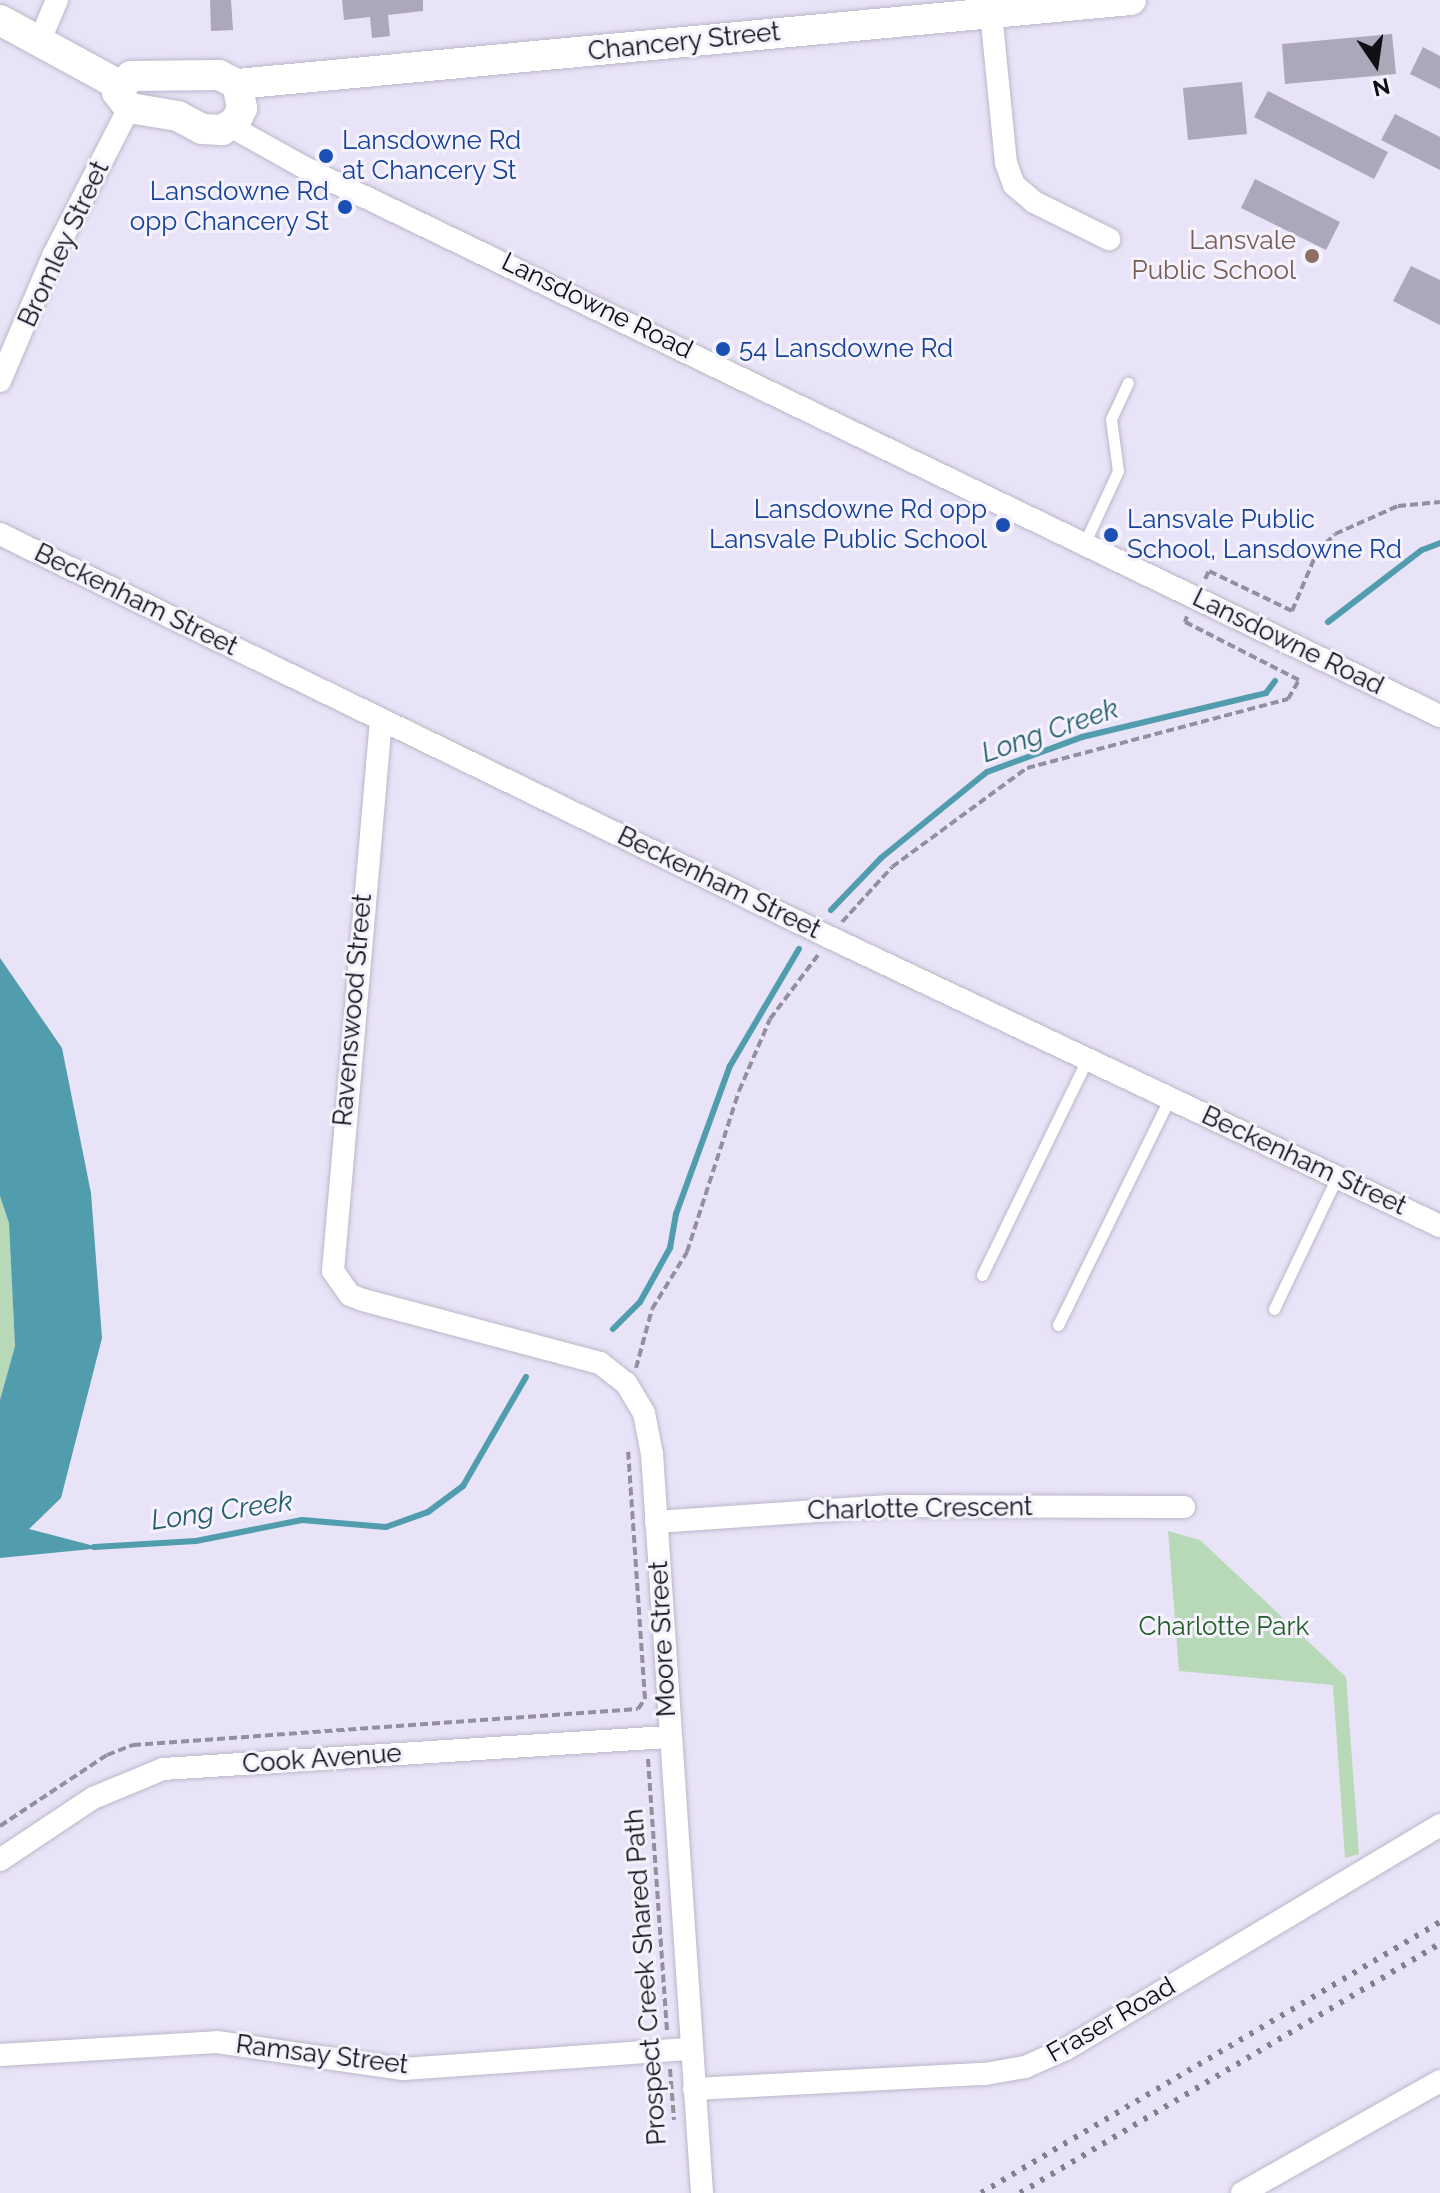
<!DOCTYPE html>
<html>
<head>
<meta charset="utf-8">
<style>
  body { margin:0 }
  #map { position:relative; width:1440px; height:2193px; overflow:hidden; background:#e9e3f7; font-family:Raleway,sans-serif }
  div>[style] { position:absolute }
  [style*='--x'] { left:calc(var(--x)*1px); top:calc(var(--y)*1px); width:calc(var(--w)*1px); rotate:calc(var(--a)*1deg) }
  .green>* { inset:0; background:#b8d9b7 }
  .water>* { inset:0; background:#519cad }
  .stream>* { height:6px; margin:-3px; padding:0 3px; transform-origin:3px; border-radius:3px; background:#519cad }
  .building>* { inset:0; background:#ada7ba }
  .path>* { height:4px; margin-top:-2px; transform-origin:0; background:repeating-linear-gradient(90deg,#948f9e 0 8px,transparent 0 12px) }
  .roads { filter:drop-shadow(0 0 2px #bcb7c9) drop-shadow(0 0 2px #bcb7c9) }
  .lane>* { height:11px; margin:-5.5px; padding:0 5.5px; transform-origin:5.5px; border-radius:5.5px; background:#fff }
  .street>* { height:22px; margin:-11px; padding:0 11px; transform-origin:11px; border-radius:11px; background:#fff }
  .secondary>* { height:30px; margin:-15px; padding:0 15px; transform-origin:15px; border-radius:15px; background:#fff }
  .rail>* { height:6px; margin-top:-3px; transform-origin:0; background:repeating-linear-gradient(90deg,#847f8d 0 4px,transparent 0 12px) }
  .dots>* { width:22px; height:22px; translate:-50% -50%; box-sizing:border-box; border:4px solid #f5f2fe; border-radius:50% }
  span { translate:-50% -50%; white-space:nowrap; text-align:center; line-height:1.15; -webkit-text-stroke:6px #f5f2fe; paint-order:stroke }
  .street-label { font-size:26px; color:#110f16 }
  .transit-label { font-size:26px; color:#164399 }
  .left { translate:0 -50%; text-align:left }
  .right { translate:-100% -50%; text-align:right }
  .education-label { font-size:26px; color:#785e54 }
  .park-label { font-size:26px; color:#225e25 }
  .water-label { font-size:28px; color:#215e6c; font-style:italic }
  .north { position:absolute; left:1336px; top:24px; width:80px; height:80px; -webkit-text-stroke:6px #f5f2fe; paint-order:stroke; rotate:167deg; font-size:22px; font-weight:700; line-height:32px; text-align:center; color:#110f16 }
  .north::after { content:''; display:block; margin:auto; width:28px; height:36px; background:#110f16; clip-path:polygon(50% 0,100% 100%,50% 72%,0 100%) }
</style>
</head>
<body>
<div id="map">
  <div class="green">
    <div style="clip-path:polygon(0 1196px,9px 1223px,15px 1346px,0 1400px)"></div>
    <div style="clip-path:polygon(1168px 1531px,1200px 1540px,1346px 1677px,1359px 1854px,1345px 1858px,1333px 1685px,1179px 1671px)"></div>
  </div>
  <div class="water">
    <div style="clip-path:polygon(0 958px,62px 1048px,91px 1193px,102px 1338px,61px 1498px,29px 1529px,102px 1548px,0 1558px,0 1400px,15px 1346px,9px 1223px,0 1196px)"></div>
  </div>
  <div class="stream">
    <div style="--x:1328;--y:622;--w:118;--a:-37.5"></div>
    <div style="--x:1422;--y:550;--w:19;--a:-21"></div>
    <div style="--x:831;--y:910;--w:72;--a:-46.1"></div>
    <div style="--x:881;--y:858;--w:136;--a:-39.1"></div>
    <div style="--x:987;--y:772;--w:101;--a:-20.2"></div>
    <div style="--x:1082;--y:737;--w:189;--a:-13.4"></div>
    <div style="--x:1266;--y:693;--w:15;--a:-53"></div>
    <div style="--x:613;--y:1329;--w:38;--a:-45"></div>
    <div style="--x:640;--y:1302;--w:62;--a:-60.9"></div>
    <div style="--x:670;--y:1248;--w:35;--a:-80"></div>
    <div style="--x:676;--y:1214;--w:158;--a:-70"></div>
    <div style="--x:730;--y:1066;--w:136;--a:-59.5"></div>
    <div style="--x:94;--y:1547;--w:102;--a:-3.4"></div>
    <div style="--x:196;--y:1541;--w:108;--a:-11.2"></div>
    <div style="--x:302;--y:1520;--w:84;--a:4.8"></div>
    <div style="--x:386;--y:1527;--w:45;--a:-19.7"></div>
    <div style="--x:428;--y:1512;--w:44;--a:-36.6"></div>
    <div style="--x:463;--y:1486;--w:126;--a:-60"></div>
  </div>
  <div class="building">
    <div style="clip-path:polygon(210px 0,231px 0,233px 30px,211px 31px)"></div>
    <div style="clip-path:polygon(342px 0,423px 0,423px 11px,388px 15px,390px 36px,372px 38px,370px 17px,344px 20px)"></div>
    <div style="clip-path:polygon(1392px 34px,1396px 74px,1285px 84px,1282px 44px)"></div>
    <div style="clip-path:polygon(1423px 47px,1440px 56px,1440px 89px,1410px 74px)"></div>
    <div style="clip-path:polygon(1242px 82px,1247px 134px,1188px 140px,1183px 88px)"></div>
    <div style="clip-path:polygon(1268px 91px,1388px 152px,1374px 179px,1254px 117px)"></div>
    <div style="clip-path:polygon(1395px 114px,1440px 137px,1440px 170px,1381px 140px)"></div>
    <div style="clip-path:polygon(1255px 179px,1340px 222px,1326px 250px,1241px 208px)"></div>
    <div style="clip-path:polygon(1411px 266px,1440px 280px,1440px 325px,1393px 301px)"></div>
  </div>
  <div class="path">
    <div style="--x:1205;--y:579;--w:9;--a:-63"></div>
    <div style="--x:1209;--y:571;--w:92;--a:25.7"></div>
    <div style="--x:1292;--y:611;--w:64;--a:-67"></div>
    <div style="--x:1317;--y:552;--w:25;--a:-45"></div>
    <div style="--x:1335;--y:534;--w:69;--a:-24"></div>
    <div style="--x:1398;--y:506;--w:42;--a:-5.4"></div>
    <div style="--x:842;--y:922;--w:74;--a:-47.7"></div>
    <div style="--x:892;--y:867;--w:167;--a:-36.3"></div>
    <div style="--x:1027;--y:768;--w:270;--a:-14.8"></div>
    <div style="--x:1288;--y:699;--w:22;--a:-60"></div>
    <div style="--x:1299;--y:680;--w:128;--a:-153"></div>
    <div style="--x:1185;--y:622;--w:6;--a:-72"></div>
    <div style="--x:636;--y:1368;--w:61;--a:-74.8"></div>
    <div style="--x:652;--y:1309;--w:67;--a:-58.4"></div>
    <div style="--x:687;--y:1252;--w:169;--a:-72.1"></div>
    <div style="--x:739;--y:1091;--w:78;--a:-66.7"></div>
    <div style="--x:770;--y:1019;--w:80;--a:-53.1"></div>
    <div style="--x:648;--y:1759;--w:275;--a:86"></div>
    <div style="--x:0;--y:1826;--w:128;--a:-33.6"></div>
    <div style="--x:107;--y:1755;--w:28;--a:-21"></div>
    <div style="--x:133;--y:1745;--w:506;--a:-4.08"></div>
    <div style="--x:638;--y:1709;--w:12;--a:-55"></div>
    <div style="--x:645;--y:1699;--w:248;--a:-93.9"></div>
    <div style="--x:670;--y:2069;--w:51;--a:85.5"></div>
  </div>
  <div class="roads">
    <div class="lane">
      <div style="--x:1085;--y:542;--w:78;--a:-65.1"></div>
      <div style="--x:1118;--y:471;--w:52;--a:-97.7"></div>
      <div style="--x:1111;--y:419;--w:40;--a:-65"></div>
      <div style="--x:982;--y:1275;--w:242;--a:-64"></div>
      <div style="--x:1274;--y:1309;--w:146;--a:-64.5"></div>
      <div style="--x:1058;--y:1325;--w:254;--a:-63.8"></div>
    </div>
    <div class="street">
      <div style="--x:991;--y:13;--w:151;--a:84.3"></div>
      <div style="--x:1006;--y:163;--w:23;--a:70"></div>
      <div style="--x:1014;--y:185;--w:26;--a:40"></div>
      <div style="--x:1034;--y:202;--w:84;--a:26.3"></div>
      <div style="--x:40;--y:40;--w:43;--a:-67"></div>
      <div style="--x:230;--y:126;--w:88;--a:29.2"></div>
      <div style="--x:307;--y:169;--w:1258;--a:25.77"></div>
      <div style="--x:0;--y:381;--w:136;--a:-67"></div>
      <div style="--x:53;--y:256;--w:166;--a:-62.8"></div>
      <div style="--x:0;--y:534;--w:924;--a:25.93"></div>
      <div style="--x:831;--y:938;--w:674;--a:25.31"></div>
      <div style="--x:381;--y:720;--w:553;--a:94.98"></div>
      <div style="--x:333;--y:1271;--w:29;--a:55"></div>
      <div style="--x:350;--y:1295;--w:14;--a:21"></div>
      <div style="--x:363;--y:1300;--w:245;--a:14.9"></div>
      <div style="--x:600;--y:1363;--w:33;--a:38"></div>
      <div style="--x:626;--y:1383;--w:35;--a:59"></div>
      <div style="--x:644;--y:1413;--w:42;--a:79"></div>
      <div style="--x:652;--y:1454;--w:741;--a:86.13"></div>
      <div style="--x:656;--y:1522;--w:234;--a:-3.9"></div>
      <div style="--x:889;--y:1506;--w:295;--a:0.2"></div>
      <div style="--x:0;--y:1860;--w:112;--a:-33.7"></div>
      <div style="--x:93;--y:1798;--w:76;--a:-22.5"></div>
      <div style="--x:163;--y:1769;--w:506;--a:-3.63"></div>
      <div style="--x:0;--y:2055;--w:217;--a:-3.4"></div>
      <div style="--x:217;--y:2042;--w:188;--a:8.3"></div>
      <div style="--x:403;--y:2069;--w:289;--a:-4"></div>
      <div style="--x:694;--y:2089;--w:291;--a:-3"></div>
      <div style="--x:985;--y:2074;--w:41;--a:-9.9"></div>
      <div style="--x:1025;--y:2067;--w:45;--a:-23.7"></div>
      <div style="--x:1066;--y:2049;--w:436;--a:-30.9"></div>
      <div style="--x:1242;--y:2193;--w:227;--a:-29.5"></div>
    </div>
    <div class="secondary">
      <div style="--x:0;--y:20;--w:136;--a:28.6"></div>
      <div style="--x:219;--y:75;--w:20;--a:27"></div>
      <div style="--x:237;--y:84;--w:25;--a:78"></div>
      <div style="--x:242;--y:108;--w:14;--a:115"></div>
      <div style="--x:236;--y:121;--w:17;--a:147"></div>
      <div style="--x:222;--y:130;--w:20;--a:-177"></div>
      <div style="--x:202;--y:129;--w:27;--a:-152"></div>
      <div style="--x:178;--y:116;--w:50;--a:-170.7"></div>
      <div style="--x:129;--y:108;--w:20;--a:-127"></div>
      <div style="--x:117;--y:92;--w:21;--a:-49"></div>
      <div style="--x:131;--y:76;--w:88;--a:-0.7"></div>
      <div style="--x:237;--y:84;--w:898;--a:-5.37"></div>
    </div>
  </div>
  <div class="rail">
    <div style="--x:981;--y:2193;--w:533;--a:-30.56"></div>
    <div style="--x:1020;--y:2193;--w:488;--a:-30.7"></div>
  </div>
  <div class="dots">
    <div style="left:326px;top:156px;background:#1a4fb4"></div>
    <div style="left:345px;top:207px;background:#1a4fb4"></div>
    <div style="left:1312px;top:256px;background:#8d6e63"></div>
    <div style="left:723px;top:349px;background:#1a4fb4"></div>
    <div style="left:1003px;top:525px;background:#1a4fb4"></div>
    <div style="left:1111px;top:535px;background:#1a4fb4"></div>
  </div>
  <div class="street-label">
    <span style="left:684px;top:42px;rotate:-6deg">Chancery Street</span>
    <span style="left:64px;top:244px;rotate:-65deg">Bromley Street</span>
    <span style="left:597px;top:306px;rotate:26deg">Lansdowne Road</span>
    <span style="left:136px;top:600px;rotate:26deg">Beckenham Street</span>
    <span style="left:1288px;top:642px;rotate:26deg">Lansdowne Road</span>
    <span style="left:719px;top:883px;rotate:26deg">Beckenham Street</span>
    <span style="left:353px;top:1010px;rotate:-85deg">Ravenswood Street</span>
    <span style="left:1304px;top:1161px;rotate:25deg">Beckenham Street</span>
    <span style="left:920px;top:1509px;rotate:-1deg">Charlotte Crescent</span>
    <span style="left:663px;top:1639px;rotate:-93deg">Moore Street</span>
    <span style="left:322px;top:1759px;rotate:-4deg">Cook Avenue</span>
    <span style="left:646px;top:1977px;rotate:-94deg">Prospect Creek Shared Path</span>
    <span style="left:1111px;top:2020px;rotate:-30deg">Fraser Road</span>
    <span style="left:322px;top:2055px;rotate:7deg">Ramsay Street</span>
  </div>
  <div class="transit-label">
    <span class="left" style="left:342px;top:156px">Lansdowne Rd<br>at Chancery St</span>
    <span class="right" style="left:329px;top:207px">Lansdowne Rd<br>opp Chancery St</span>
    <span class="left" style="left:739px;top:349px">54 Lansdowne Rd</span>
    <span class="right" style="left:987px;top:525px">Lansdowne Rd opp<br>Lansvale Public School</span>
    <span class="left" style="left:1127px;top:535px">Lansvale Public<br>School, Lansdowne Rd</span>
  </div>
  <div class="education-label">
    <span class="right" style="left:1296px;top:256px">Lansvale<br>Public School</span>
  </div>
  <div class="park-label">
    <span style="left:1224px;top:1627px">Charlotte Park</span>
  </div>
  <div class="water-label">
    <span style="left:1050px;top:731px;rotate:-19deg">Long Creek</span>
    <span style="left:222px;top:1511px;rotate:-8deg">Long Creek</span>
  </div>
  <div class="north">N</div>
</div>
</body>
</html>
